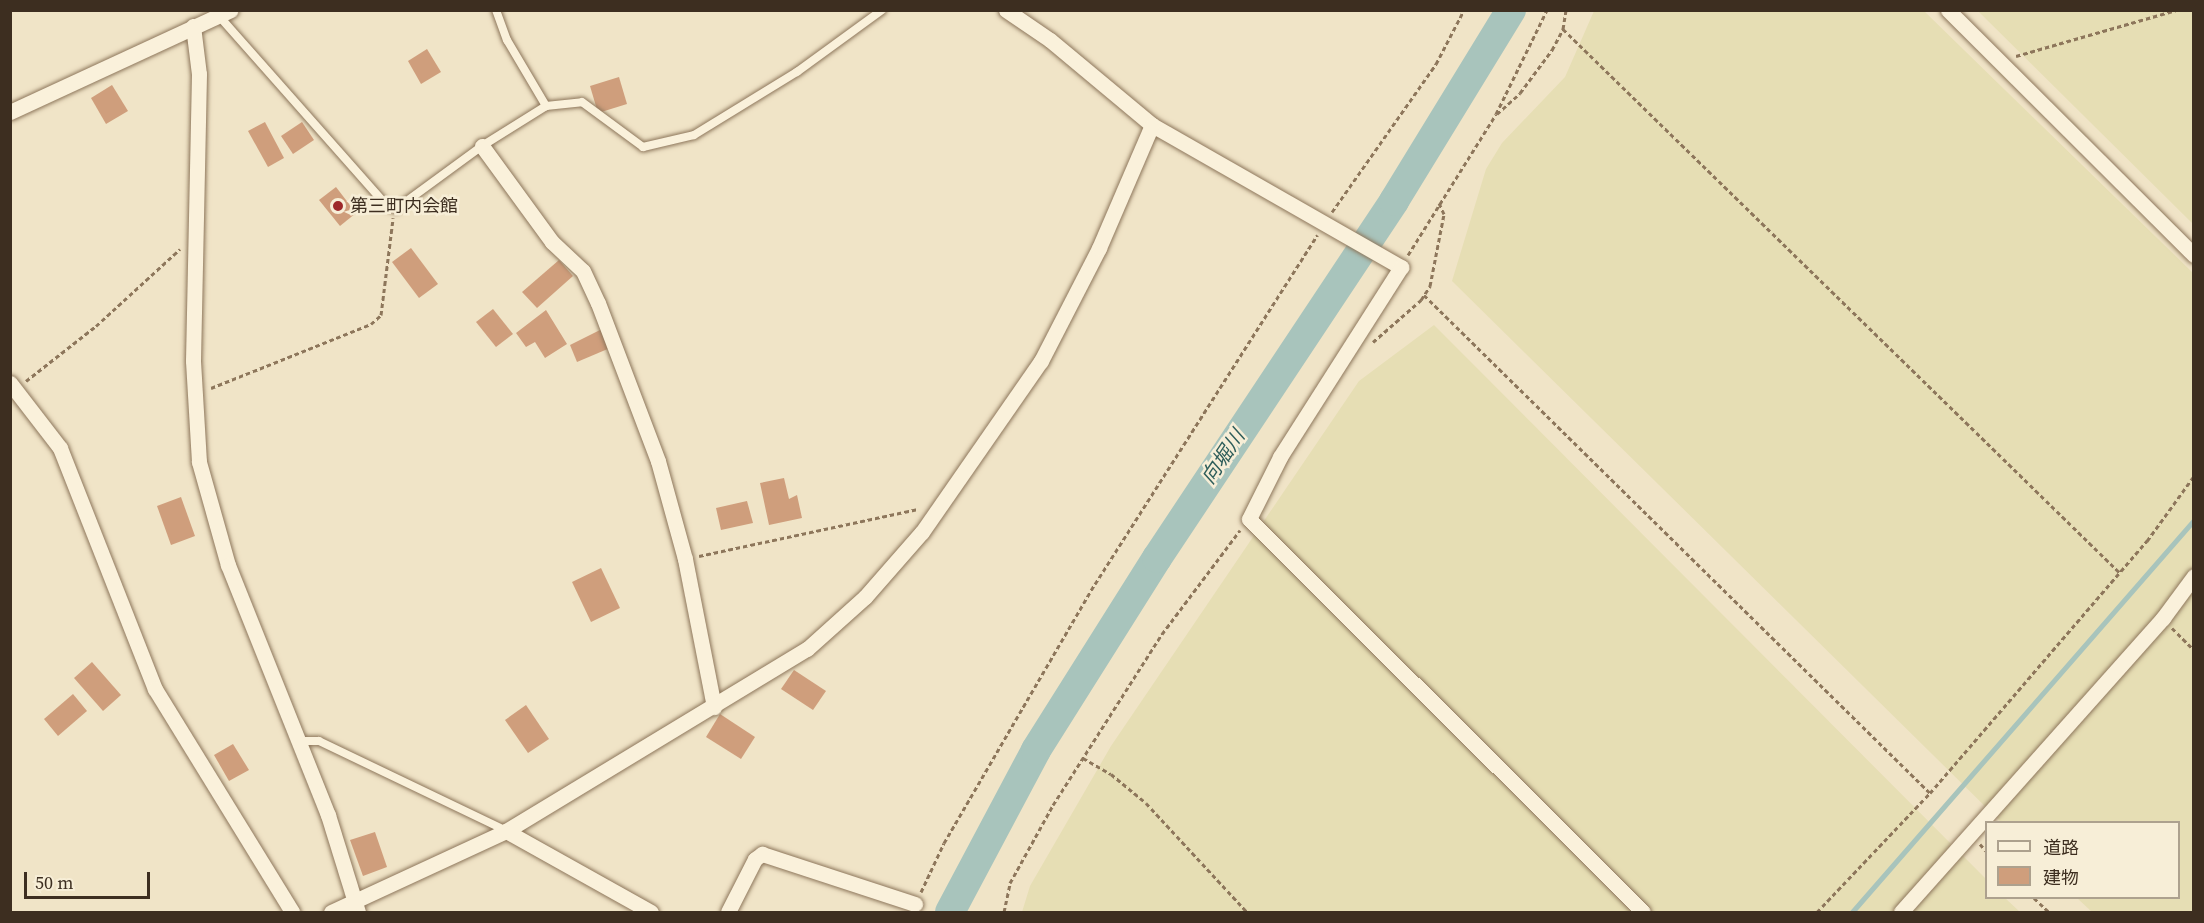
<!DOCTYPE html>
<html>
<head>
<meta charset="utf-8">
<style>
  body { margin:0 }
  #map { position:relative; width:2204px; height:923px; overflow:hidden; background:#f0e4c7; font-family:"Source Serif 4","Noto Sans JP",serif }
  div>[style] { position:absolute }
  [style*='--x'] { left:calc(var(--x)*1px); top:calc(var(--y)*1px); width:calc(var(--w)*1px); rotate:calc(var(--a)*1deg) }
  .farmland>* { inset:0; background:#e6deb4 }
  .stream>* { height:5px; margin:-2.5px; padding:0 2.5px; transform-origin:2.5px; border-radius:2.5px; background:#a8c4bc }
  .river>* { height:30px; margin:-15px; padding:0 15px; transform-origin:15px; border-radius:15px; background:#a8c4bc }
  .building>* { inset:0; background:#cf9e7c }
  .path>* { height:3px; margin-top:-1.5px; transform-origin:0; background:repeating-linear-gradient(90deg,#8d765b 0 4.5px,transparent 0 7.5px) }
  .roads { filter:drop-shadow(0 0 2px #8d765b) drop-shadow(0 0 2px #8d765b) }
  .service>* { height:8px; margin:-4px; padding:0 4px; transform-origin:4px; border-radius:4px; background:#faf1db }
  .minor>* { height:15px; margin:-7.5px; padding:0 7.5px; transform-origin:7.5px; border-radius:7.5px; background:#faf1db }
  .dots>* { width:16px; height:16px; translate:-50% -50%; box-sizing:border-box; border:3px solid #f7eed7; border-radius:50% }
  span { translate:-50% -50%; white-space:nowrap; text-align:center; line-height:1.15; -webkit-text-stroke:5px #f7eed7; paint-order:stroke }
  .poi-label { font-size:18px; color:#3d2e20 }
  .left { translate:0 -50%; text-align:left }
  .water-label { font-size:20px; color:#2e5d5a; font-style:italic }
  .frame { position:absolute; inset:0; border:12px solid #3d2e20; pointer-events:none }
  .legend { position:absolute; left:1985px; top:821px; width:195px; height:78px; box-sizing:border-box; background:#f7eed7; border:2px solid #ada18e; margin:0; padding:8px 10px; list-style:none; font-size:18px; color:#3d2e20 }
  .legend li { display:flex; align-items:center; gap:12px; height:30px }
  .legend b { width:30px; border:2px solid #ada18e }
  .scale { position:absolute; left:24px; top:872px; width:126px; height:27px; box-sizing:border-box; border:3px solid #3d2e20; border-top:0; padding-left:8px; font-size:18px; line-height:21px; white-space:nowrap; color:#3d2e20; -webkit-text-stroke:4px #f7eed7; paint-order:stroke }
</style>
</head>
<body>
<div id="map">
  <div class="farmland">
    <div style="clip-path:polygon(1594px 11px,1924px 11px,2193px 273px,2193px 912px,2092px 912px,2077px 898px,2178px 898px,2178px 822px,2001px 822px,1452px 281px,1486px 169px,1502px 143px,1565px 77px)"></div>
    <div style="clip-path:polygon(1978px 11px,2193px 11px,2193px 224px)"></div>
    <div style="clip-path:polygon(1434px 325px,1986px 879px,1986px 898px,2005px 898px,2020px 912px,1022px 912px,1030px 886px,1111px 746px,1359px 381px)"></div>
  </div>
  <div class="stream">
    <div style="--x:1852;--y:912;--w:520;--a:-48.9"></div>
  </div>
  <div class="river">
    <div style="--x:950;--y:912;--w:183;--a:-62"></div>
    <div style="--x:1036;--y:750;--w:227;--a:-57.8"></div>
    <div style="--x:1157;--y:558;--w:429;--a:-56.4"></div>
    <div style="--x:1394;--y:201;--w:224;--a:-58.5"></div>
  </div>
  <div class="building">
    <div style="clip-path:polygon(427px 49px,441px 72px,421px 84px,408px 61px)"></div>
    <div style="clip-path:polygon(619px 77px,627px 104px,598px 113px,590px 86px)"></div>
    <div style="clip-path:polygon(112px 85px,128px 111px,106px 124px,91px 98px)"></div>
    <div style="clip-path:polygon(265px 122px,284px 158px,268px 167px,248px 131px)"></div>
    <div style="clip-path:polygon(302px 122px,314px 140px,293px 154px,281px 136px)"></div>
    <div style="clip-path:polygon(336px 187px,356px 213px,340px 226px,319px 200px)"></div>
    <div style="clip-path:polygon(411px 248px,438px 284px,419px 298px,392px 262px)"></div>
    <div style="clip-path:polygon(559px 260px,573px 276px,537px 308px,522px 292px)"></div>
    <div style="clip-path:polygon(493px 309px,513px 334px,496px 347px,476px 322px)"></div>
    <div style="clip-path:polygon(546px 310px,567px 344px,545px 358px,535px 342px,526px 347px,516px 333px)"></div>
    <div style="clip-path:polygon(602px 329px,610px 348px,577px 362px,570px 345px)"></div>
    <div style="clip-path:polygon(784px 478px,789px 499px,797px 495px,802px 518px,769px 525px,760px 483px)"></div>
    <div style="clip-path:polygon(181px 497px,195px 536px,171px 545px,157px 506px)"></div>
    <div style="clip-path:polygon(747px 501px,753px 523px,721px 530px,716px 508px)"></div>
    <div style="clip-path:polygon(601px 568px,620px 608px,591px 622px,572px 582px)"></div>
    <div style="clip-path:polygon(92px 662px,121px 695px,103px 711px,74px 678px)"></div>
    <div style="clip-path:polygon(794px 670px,826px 691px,813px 710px,781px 689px)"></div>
    <div style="clip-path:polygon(73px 694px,87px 711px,58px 736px,44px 719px)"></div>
    <div style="clip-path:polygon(526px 705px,549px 739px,528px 753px,505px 720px)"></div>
    <div style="clip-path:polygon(720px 714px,755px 737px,741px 759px,706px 737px)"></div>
    <div style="clip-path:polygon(233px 744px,249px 770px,229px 781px,214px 755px)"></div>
    <div style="clip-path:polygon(375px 832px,387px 867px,363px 876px,350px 840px)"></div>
  </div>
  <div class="path">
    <div style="--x:1563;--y:29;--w:779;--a:44.32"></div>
    <div style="--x:2016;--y:56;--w:166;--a:-16"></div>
    <div style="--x:1497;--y:114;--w:31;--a:-42"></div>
    <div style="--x:1520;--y:93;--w:54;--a:-53.3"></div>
    <div style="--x:1552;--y:50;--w:24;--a:-62"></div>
    <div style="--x:1563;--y:29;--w:19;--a:-81"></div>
    <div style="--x:1332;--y:212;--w:181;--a:-54.9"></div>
    <div style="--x:1436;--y:64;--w:61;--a:-62.6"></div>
    <div style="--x:1408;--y:255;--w:166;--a:-58"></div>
    <div style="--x:1496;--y:114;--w:116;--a:-63.9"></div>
    <div style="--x:1424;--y:295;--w:710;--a:44.54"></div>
    <div style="--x:1373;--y:342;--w:64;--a:-41.2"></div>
    <div style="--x:1421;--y:300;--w:17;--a:-57"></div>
    <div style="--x:1430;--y:286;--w:73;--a:-79"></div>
    <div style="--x:1444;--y:214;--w:12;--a:-114"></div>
    <div style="--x:26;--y:381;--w:89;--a:-38.2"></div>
    <div style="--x:96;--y:326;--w:114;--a:-42.5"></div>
    <div style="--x:211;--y:388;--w:172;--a:-21.8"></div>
    <div style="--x:371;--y:324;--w:13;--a:-42"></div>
    <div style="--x:381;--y:315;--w:98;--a:-82.9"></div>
    <div style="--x:699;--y:556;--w:224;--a:-12.1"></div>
    <div style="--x:2172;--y:628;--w:31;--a:45"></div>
    <div style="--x:1083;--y:758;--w:32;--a:30"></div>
    <div style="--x:1111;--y:774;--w:45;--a:39.6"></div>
    <div style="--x:1146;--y:803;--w:149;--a:47.2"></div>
    <div style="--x:1980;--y:844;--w:9;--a:49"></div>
    <div style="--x:921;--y:892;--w:54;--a:-64.9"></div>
    <div style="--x:944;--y:843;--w:300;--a:-59.8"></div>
    <div style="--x:1095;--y:584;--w:414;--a:-57.5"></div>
    <div style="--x:2034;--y:898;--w:21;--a:43"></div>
    <div style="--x:1004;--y:912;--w:30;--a:-78"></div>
    <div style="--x:1010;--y:883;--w:89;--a:-61.1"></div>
    <div style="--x:1053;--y:805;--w:203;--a:-57.5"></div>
    <div style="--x:1162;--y:634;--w:130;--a:-53.1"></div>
    <div style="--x:1817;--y:912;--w:164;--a:-46.5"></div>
    <div style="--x:1930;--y:793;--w:333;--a:-49.3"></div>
    <div style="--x:2147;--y:541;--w:80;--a:-54.1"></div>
  </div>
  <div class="roads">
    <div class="service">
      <div style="--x:496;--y:10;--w:32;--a:70"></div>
      <div style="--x:507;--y:40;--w:77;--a:59.4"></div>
      <div style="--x:219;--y:16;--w:254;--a:48.5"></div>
      <div style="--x:387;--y:206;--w:9;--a:18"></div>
      <div style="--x:396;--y:209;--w:107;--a:-36.2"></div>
      <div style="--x:482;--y:146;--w:75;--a:-32"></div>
      <div style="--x:546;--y:106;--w:36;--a:-6"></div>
      <div style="--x:582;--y:102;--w:76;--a:36.4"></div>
      <div style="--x:643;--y:147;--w:52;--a:-13.2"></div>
      <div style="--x:694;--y:135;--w:121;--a:-31.5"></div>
      <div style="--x:797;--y:72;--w:105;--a:-36.1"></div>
      <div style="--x:300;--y:741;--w:19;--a:0"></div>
      <div style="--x:319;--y:741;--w:206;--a:25.6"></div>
    </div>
    <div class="minor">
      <div style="--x:1006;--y:10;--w:53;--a:34.3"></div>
      <div style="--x:1050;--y:40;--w:133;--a:39.8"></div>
      <div style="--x:1152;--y:125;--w:287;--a:29.7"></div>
      <div style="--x:1401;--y:267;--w:225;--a:122.5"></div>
      <div style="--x:1280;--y:457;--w:69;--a:116.6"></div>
      <div style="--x:1249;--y:519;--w:556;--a:44.93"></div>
      <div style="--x:1948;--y:10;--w:347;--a:44.9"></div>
      <div style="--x:193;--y:26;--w:48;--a:82.9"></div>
      <div style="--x:199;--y:74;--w:287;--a:91.2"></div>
      <div style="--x:193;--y:361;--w:101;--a:86.6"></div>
      <div style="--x:199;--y:462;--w:107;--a:74.3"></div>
      <div style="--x:228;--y:565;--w:269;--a:68.2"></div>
      <div style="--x:328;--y:815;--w:102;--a:72.8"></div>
      <div style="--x:10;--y:112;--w:243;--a:-24.8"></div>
      <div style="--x:482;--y:146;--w:119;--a:53.9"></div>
      <div style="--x:552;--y:242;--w:42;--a:43.1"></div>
      <div style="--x:583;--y:271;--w:35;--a:65"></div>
      <div style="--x:598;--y:303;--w:169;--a:69.2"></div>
      <div style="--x:658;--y:461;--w:102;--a:74.6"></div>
      <div style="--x:685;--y:559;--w:151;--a:78.9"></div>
      <div style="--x:10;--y:383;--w:82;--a:52.4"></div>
      <div style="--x:60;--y:448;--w:259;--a:68.5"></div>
      <div style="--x:155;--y:689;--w:262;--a:58.4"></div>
      <div style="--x:506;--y:831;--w:166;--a:29.2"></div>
      <div style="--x:331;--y:912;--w:193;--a:-24.8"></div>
      <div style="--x:506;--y:831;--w:352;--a:-31.2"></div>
      <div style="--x:807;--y:649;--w:78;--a:-41.9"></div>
      <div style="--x:865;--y:597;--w:86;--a:-48.8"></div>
      <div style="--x:922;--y:532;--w:208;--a:-55.2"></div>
      <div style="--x:1041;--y:361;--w:127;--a:-62.8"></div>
      <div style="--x:1099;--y:248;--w:134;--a:-66.7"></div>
      <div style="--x:728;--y:912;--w:59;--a:-63"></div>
      <div style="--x:755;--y:859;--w:9;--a:-36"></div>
      <div style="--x:762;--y:854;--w:161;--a:18.1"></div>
      <div style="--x:1901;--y:912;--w:394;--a:-48.3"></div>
      <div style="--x:2163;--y:618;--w:52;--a:-53.6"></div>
    </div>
  </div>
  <div class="dots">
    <div style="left:338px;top:206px;background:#9e292a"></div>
  </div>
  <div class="poi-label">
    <span class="left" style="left:350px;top:206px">第三町内会館</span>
  </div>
  <div class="water-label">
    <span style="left:1223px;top:457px;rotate:-56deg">向堀川</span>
  </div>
  <div class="frame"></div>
  <ul class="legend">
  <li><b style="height:8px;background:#faf1db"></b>道路</li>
  <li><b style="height:16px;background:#cf9e7c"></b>建物</li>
  </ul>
  <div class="scale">50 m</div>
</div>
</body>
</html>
